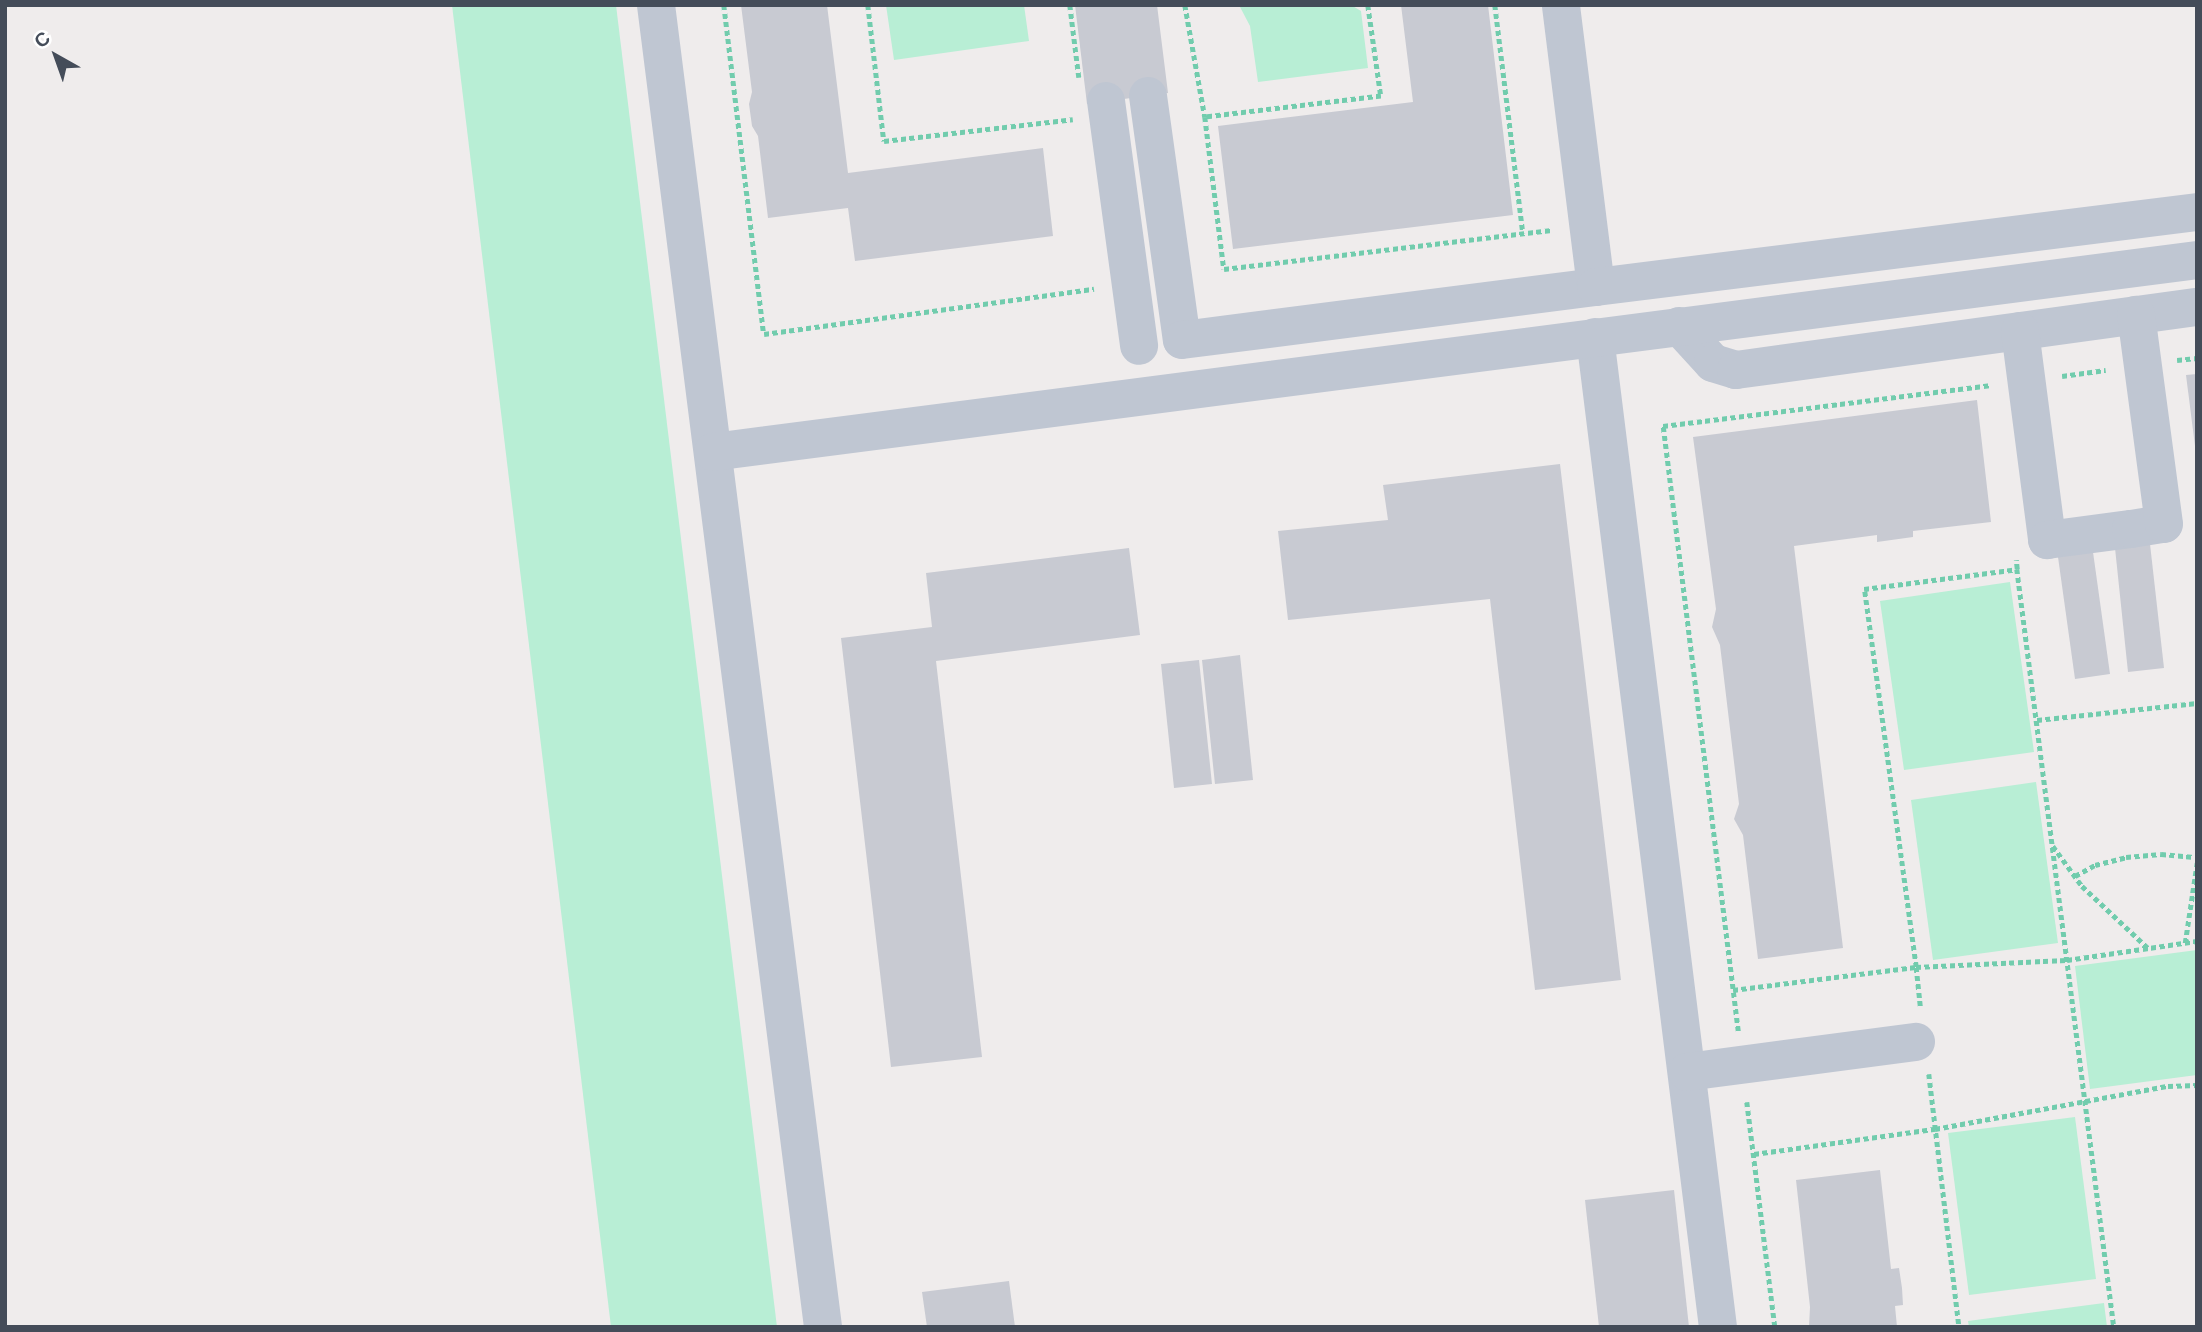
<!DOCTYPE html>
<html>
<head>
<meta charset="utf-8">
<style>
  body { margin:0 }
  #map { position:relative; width:2202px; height:1332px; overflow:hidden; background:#efecec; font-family:Arial,sans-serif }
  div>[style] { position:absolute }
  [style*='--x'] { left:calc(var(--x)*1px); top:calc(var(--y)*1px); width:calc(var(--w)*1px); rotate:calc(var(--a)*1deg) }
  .green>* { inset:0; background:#b8eed5 }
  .building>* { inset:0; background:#c8cad2 }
  .path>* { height:4.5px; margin-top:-2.25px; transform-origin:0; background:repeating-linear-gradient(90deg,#71ccad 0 5px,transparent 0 8.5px) }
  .minor>* { height:38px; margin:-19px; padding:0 19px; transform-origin:19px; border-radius:19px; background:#bfc6d2 }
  span { translate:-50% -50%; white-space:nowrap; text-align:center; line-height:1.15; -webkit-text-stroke:5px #fff; paint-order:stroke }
  .frame { position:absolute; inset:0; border:7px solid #444c59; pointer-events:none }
  .north { position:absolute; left:21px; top:21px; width:70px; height:70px; -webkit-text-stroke:5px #fff; paint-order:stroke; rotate:320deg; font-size:19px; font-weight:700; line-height:28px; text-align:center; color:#444c59 }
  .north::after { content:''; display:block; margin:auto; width:24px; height:32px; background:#444c59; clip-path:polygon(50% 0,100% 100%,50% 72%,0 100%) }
</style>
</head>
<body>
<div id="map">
  <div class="green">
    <div style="clip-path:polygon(452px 5px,616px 5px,777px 1327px,611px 1327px)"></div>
    <div style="clip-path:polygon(886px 5px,1024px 5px,1029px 41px,894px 60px)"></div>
    <div style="clip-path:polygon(1239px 5px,1351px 5px,1361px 11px,1368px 68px,1258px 82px,1250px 26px)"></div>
    <div style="clip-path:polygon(2010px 582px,2034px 752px,1904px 770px,1880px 601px)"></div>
    <div style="clip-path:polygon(2036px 782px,2058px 943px,1933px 960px,1911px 800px)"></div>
    <div style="clip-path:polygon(2197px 950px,2197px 1075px,2090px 1089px,2075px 966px)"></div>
    <div style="clip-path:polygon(2075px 1117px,2096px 1279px,1969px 1295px,1948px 1133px)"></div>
    <div style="clip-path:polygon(2104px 1303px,2107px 1327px,1969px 1327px,1968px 1321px)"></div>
  </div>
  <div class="building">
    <div style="clip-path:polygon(741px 5px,827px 5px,848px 173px,1043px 148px,1053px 236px,855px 261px,848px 208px,768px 218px,758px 136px,752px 126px,749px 104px,752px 92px)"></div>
    <div style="clip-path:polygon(1075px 5px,1157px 5px,1168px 93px,1087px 104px)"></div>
    <div style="clip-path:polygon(1401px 5px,1488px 5px,1513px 215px,1233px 249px,1218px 126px,1413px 102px)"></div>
    <div style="clip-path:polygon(2197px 374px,2197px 446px,2195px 446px,2186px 375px)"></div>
    <div style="clip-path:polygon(1977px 400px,1991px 522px,1913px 531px,1913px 537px,1877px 542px,1877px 535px,1794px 546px,1843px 948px,1758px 959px,1743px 835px,1734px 819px,1739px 804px,1720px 645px,1712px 627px,1716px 609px,1693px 437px)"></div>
    <div style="clip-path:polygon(1560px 464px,1621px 980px,1535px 990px,1490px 599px,1288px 620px,1278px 531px,1388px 520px,1383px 485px)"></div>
    <div style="clip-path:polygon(2150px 544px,2164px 668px,2128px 672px,2115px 548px)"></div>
    <div style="clip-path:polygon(1129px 548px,1140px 635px,936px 661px,982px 1057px,891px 1067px,841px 638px,932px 627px,926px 573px)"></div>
    <div style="clip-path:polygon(2093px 552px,2110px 674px,2075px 679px,2058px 557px)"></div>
    <div style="clip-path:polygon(1240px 655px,1253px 780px,1215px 784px,1202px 660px)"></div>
    <div style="clip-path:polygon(1199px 660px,1212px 784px,1174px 788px,1161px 664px)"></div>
    <div style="clip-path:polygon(1880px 1170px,1891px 1269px,1899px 1268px,1902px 1288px,1903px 1305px,1895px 1306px,1897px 1327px,1809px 1327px,1810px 1307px,1796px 1180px)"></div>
    <div style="clip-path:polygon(1674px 1190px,1689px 1327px,1599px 1327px,1585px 1200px)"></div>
    <div style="clip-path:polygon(1009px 1281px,1015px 1327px,927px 1327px,922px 1292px)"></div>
  </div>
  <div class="path">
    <div style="--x:724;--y:5;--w:331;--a:83.1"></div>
    <div style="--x:764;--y:334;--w:333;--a:-7.8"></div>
    <div style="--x:868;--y:5;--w:137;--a:83.3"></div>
    <div style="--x:884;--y:141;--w:190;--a:-6.6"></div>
    <div style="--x:1070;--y:5;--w:73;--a:82.9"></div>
    <div style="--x:1185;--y:5;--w:114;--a:79.9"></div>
    <div style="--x:1368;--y:5;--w:92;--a:81.9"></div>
    <div style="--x:1381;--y:96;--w:177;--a:173.2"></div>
    <div style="--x:1205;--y:117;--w:153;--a:82.9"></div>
    <div style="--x:1224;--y:269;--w:330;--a:-6.8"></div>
    <div style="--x:1495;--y:5;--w:230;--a:83"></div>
    <div style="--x:2177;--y:360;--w:20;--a:-6"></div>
    <div style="--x:2062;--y:376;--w:44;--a:-7.8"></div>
    <div style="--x:2017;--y:569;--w:764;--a:82.71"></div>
    <div style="--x:2037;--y:720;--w:161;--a:-6.1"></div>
    <div style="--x:2053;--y:846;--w:49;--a:54.1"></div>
    <div style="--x:2082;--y:886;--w:92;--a:43.2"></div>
    <div style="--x:2075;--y:876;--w:23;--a:-29"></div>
    <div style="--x:2095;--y:865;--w:32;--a:-14"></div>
    <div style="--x:2126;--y:857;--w:35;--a:-5"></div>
    <div style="--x:2161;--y:854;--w:36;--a:5"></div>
    <div style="--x:2185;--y:943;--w:81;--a:-81.5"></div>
    <div style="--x:1733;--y:990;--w:184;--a:-7.2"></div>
    <div style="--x:1916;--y:967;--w:382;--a:-97.8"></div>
    <div style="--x:1864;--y:589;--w:154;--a:-7.4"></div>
    <div style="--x:2017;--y:569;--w:9;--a:-96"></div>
    <div style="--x:1920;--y:1006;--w:39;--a:-96"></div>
    <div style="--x:1916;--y:967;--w:151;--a:-2.7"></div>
    <div style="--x:2067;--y:960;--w:131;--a:-8.3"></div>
    <div style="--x:1738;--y:1031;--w:610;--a:-97.07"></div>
    <div style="--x:1663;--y:426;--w:331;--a:-7.1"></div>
    <div style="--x:1929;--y:1074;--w:255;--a:83.2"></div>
    <div style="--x:1747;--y:1102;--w:227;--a:82.9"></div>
    <div style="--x:1754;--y:1154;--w:183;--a:-7.9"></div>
    <div style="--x:1935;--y:1129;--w:237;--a:-10.5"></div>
    <div style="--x:2168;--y:1086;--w:29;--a:-2"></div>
  </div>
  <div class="minor">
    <div style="--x:656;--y:5;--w:1333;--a:82.8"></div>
    <div style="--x:1148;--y:96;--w:246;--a:82.1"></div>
    <div style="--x:1182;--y:340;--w:417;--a:-7.3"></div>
    <div style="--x:1596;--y:287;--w:284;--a:-97.1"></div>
    <div style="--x:1106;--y:101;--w:247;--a:82.3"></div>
    <div style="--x:1596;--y:287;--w:606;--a:-7.11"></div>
    <div style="--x:1679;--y:326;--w:50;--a:47.4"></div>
    <div style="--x:1713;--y:363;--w:24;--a:17"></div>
    <div style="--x:1736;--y:370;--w:465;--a:-7.8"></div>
    <div style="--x:2020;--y:331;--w:211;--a:82.6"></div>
    <div style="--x:2047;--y:540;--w:85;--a:-7.5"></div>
    <div style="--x:2131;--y:529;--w:33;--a:-9"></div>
    <div style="--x:2164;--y:524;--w:211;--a:-97.6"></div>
    <div style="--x:1595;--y:337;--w:998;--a:82.92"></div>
    <div style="--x:713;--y:452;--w:1496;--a:-7.37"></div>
    <div style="--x:1687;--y:1072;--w:231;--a:-7.5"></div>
  </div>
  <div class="frame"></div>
  <div class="north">С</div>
</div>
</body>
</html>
